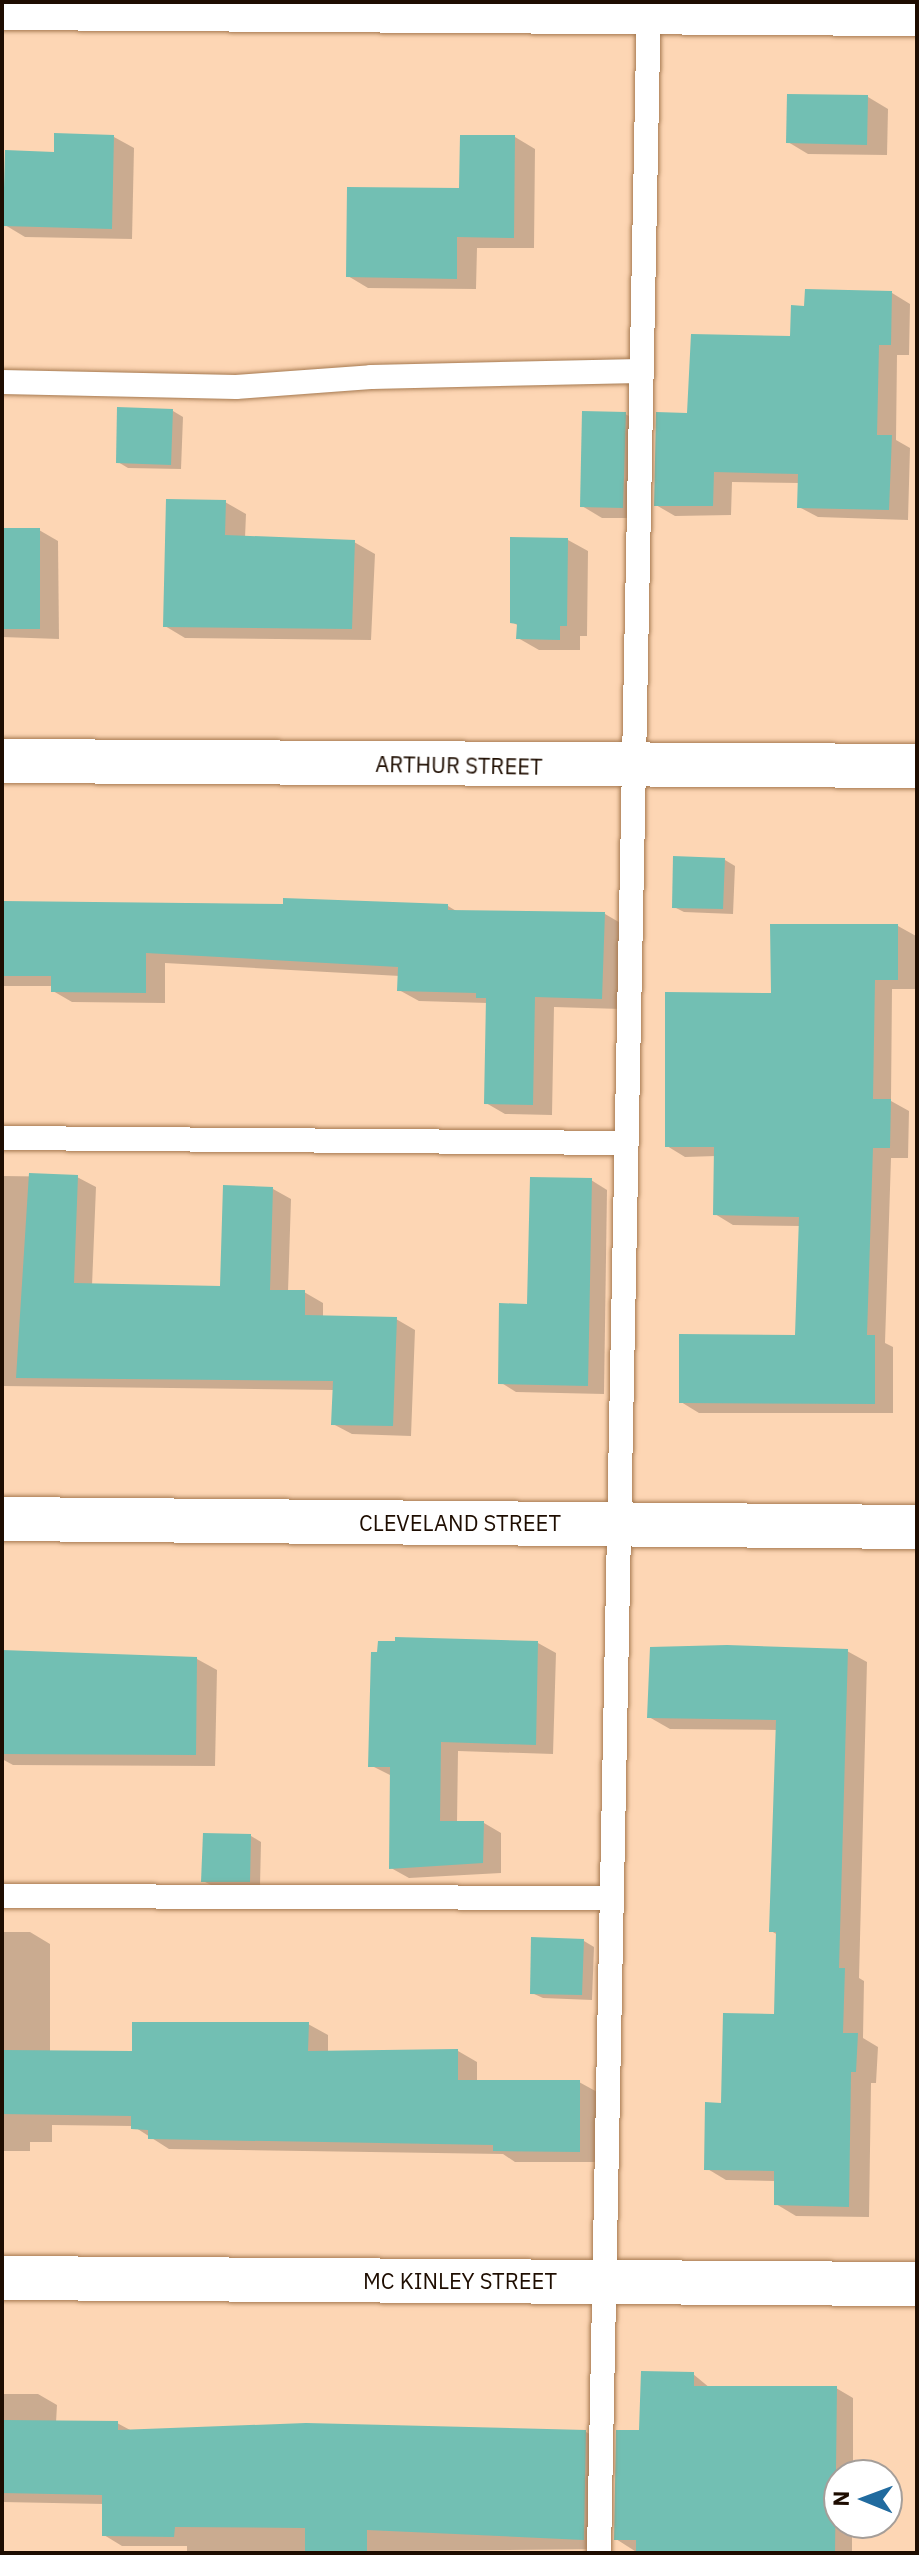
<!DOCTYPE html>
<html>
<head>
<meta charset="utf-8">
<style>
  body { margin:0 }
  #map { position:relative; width:919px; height:2555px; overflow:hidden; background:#fdd6b4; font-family:"IBM Plex Sans",sans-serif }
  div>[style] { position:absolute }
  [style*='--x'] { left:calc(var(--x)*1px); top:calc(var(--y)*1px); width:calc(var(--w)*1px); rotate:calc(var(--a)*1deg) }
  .shadow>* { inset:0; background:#0003 }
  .building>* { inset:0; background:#72bfb3 }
  .roads { filter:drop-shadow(0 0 2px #a57950) drop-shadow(0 0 2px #a57950) }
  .service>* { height:24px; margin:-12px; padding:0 12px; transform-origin:12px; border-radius:12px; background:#fff }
  .minor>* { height:44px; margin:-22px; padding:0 22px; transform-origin:22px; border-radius:22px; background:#fff }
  span { translate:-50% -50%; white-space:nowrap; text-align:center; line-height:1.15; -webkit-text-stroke:6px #fff; paint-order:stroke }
  .street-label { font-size:22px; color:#1e0d01 }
  .frame { position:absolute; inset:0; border:4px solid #1e0d01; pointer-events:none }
  .north { position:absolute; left:823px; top:2459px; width:80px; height:80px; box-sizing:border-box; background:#fff; border:2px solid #a59e99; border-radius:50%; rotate:271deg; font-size:22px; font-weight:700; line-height:32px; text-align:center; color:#1e0d01 }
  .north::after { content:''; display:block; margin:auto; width:28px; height:36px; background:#216b9f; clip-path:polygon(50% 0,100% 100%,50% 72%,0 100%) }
</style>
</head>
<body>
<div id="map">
  <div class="shadow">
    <div style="clip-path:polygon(868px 97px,888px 109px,887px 155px,808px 154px,788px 142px)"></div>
    <div style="clip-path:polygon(114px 137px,134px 148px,132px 239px,25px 237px,5px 225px,56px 154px)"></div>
    <div style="clip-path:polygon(515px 137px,535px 149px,534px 248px,477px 248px,476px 289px,368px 288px,348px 276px,461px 190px)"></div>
    <div style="clip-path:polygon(892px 293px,910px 304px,909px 355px,897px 355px,896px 440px,910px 448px,908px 520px,818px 517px,799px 507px,800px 483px,732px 482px,731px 515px,675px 516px,656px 505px,689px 415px,791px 338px,806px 308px)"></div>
    <div style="clip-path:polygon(173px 411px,183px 417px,181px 469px,128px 468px,118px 462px)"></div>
    <div style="clip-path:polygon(625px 414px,646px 425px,643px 518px,602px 518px,582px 506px)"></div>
    <div style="clip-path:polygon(225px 502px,246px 514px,245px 538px,354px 542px,375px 554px,371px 640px,185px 638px,165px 626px)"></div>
    <div style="clip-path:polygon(2px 530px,39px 530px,58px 541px,59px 639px,2px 637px)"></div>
    <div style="clip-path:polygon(568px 540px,588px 551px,587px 636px,580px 636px,580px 650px,539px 650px,518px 638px,519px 626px,512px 622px)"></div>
    <div style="clip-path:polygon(725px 860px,735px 866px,733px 914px,684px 912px,674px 907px)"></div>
    <div style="clip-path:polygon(2px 902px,448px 906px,458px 912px,605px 914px,624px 925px,621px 1009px,554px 1007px,552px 1115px,505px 1114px,486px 1103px,488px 1003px,419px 1001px,399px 990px,400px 976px,165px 963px,165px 1003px,72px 1002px,53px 991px,53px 986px,2px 986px)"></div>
    <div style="clip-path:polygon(898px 926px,916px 936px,916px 989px,892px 989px,891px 1101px,909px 1111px,908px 1158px,891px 1158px,885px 1343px,893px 1347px,893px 1413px,699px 1413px,681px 1402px,797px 1337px,801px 1226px,733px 1225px,715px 1214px,716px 1156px,685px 1157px,667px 1146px,773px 995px)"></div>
    <div style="clip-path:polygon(2px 1176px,77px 1177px,96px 1187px,92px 1286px,222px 1288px,273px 1189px,291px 1199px,288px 1292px,304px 1292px,323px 1303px,323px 1317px,396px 1319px,415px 1330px,411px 1436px,352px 1434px,333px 1424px,334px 1390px,2px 1386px)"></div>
    <div style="clip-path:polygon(591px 1180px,607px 1190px,604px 1394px,516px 1392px,500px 1382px,529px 1306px)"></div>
    <div style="clip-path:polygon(538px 1643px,556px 1653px,553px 1754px,458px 1751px,457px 1823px,484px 1823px,501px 1833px,501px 1873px,409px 1878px,391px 1868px,392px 1776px,370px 1765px)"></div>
    <div style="clip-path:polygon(847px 1651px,867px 1662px,859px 1978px,864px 1981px,863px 2038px,878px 2047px,876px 2083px,871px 2083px,869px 2217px,796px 2216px,776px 2204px,776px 2181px,726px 2180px,706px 2168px,723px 2105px,776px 2016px,778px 1935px,771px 1931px,778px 1730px,670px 1729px,649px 1717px)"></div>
    <div style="clip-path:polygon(2px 1652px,197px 1659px,217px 1670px,215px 1766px,13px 1765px,2px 1759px)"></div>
    <div style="clip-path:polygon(251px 1836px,261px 1842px,260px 1886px,213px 1886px,203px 1881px)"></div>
    <div style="clip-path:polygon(2px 1932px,30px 1932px,50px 1944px,50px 2052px,134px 2053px,308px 2024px,328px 2035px,328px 2053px,458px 2051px,477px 2062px,477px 2082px,579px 2082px,599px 2093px,599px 2162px,515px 2162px,503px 2154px,169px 2149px,133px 2126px,52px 2125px,52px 2142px,30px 2142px,30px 2151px,2px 2151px)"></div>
    <div style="clip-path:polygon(584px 1941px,594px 1947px,592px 2000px,543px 1998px,532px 1993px)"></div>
    <div style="clip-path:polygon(693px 2374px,710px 2388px,836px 2388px,853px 2398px,853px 2475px,839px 2475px,839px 2523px,852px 2523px,852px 2553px,638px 2553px,616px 2539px,641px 2433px)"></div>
    <div style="clip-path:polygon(2px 2394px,38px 2394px,57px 2405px,56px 2423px,117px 2423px,132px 2431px,586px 2432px,604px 2442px,602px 2549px,187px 2553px,187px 2546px,122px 2546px,104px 2535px,104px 2504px,2px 2502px)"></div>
  </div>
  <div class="building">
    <div style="clip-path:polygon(787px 94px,868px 95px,867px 145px,786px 143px)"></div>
    <div style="clip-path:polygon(54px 133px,114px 135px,112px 229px,3px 226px,5px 150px,54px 152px)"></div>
    <div style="clip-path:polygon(460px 135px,515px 135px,514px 238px,457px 237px,457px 279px,346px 277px,347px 187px,459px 188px)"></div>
    <div style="clip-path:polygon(805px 289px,892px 291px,891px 345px,879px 345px,877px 435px,892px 435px,889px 510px,797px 508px,798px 474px,714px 472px,713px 506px,654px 506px,656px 412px,687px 413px,691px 334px,790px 336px,791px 305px,804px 306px)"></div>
    <div style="clip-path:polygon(117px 407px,173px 409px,171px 465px,116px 463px)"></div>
    <div style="clip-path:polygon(582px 411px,626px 412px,623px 508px,580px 507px)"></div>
    <div style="clip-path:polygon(166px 499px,226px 500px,225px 535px,355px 540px,352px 629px,163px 627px)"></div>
    <div style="clip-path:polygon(2px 528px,40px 528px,40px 629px,2px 629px)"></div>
    <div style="clip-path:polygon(510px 537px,568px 538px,567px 626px,560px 626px,560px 640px,516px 639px,517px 624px,510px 623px)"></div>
    <div style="clip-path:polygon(673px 856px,725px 858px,723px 909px,672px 908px)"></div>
    <div style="clip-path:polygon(283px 898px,448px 904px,448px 910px,605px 912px,602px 999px,535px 997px,533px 1105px,484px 1104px,486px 998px,476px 998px,476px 993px,397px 991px,398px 967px,146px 953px,146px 993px,51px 992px,51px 976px,2px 976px,2px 901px,283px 904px)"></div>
    <div style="clip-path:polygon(770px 924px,898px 924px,898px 980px,875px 980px,873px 1099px,891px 1099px,890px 1148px,873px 1148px,867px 1335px,875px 1335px,875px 1404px,679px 1403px,679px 1334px,795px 1335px,799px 1217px,713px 1215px,714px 1147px,665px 1147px,665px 992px,771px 993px)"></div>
    <div style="clip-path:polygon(29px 1173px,78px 1175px,74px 1283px,220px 1286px,223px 1185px,273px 1187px,270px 1290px,305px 1290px,305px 1315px,397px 1317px,393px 1426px,331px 1425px,333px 1381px,16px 1378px)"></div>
    <div style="clip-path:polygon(530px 1177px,592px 1178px,588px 1386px,498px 1384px,499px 1303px,527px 1304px)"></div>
    <div style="clip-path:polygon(395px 1637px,538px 1641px,536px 1745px,441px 1742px,440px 1821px,484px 1821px,483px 1863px,389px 1869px,390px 1767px,368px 1767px,371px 1652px,377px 1652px,378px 1641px,395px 1641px)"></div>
    <div style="clip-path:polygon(727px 1645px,848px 1649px,839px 1968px,845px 1968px,843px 2033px,858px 2033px,856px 2072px,851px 2072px,849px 2207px,774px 2205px,774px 2171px,704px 2170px,705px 2102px,721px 2103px,723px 2013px,774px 2014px,776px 1932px,769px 1932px,776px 1720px,647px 1718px,650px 1647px)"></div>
    <div style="clip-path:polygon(2px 1650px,197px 1657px,196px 1755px,2px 1754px)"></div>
    <div style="clip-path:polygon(203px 1833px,251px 1834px,250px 1882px,201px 1882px)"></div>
    <div style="clip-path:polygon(531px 1937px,584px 1939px,582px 1995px,530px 1994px)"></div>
    <div style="clip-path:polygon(132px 2022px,309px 2022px,308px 2051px,458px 2049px,458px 2080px,580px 2080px,580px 2152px,493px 2151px,493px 2145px,148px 2139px,148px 2130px,131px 2129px,131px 2116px,2px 2114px,2px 2050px,132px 2051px)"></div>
    <div style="clip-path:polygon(641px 2371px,694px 2372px,694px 2386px,837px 2386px,835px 2553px,636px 2553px,636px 2540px,614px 2540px,616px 2430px,639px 2430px)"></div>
    <div style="clip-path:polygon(2px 2420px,118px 2421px,118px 2430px,306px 2423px,586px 2430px,584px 2540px,367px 2530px,367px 2553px,305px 2553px,305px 2528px,175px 2527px,174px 2537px,102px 2536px,102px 2495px,2px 2493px)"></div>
  </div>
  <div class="roads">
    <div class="service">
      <div style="--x:2;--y:382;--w:234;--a:1.2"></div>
      <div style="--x:236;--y:387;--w:135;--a:-4.2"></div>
      <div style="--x:371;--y:377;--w:269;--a:-1.3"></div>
      <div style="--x:2;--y:1138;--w:624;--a:0.46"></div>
      <div style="--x:2;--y:1896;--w:610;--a:0.19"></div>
      <div style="--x:599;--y:2553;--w:2549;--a:-88.88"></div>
    </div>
    <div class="minor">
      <div style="--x:2;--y:8;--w:915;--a:0.38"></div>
      <div style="--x:2;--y:761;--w:915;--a:0.31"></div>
      <div style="--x:2;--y:1519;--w:915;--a:0.5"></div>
      <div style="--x:2;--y:2278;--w:915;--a:0.38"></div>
    </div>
  </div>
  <div class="street-label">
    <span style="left:459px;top:765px;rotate:1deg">ARTHUR STREET</span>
    <span style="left:460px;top:1523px">CLEVELAND STREET</span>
    <span style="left:460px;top:2281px">MC KINLEY STREET</span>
  </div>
  <div class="frame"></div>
  <div class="north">N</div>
</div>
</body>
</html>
